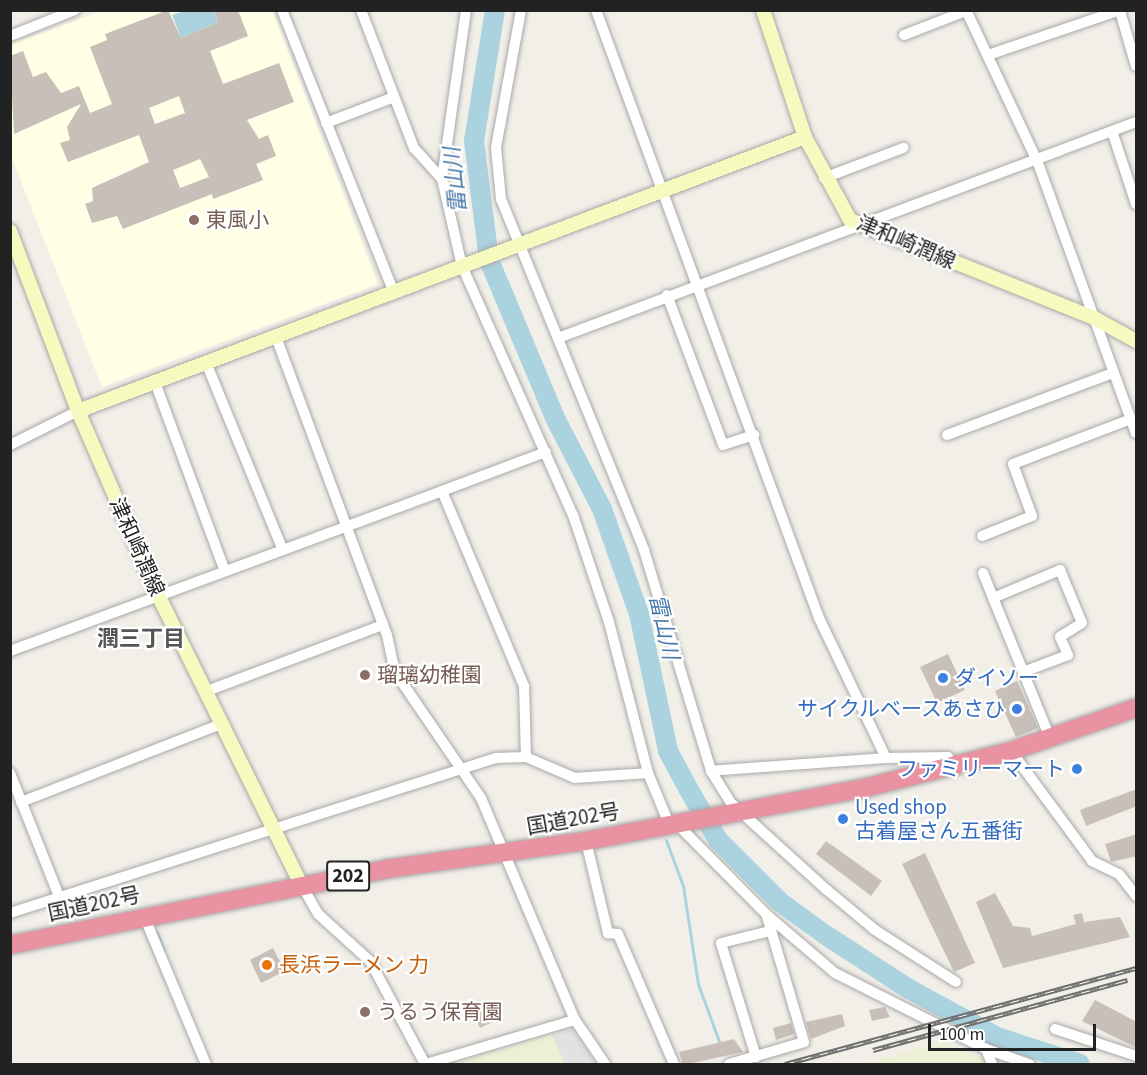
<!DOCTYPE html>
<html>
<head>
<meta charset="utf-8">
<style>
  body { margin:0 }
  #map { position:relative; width:1147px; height:1075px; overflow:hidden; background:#f2efe9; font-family:"Source Sans 3","Noto Sans JP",sans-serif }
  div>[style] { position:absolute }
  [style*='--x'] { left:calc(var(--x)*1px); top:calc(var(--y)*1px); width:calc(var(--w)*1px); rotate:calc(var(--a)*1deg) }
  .education>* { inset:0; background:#ffffe5 }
  .farmland>* { inset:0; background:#eef0d5 }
  .parking>* { inset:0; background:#e2e2e2 }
  .water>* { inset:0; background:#aad3df }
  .stream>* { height:3px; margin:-1.5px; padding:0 1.5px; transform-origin:1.5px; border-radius:1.5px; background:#aad3df }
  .river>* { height:20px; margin:-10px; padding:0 10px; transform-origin:10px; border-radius:10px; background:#aad3df }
  .building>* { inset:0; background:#c7bfb8 }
  .roads { filter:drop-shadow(0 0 2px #a9a9a9) drop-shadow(0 0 2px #a9a9a9) }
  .street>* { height:10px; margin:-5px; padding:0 5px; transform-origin:5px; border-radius:5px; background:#fff }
  .secondary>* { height:14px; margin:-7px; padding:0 7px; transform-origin:7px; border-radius:7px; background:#f7fabf }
  .highway>* { height:18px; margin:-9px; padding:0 9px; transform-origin:9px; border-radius:9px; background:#e892a2 }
  .rail>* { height:5px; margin-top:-2.5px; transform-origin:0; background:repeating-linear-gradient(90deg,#fff 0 9px,#707070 0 18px); box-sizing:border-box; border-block:2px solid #707070 }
  .dots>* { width:16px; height:16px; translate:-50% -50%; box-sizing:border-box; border:3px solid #fff; border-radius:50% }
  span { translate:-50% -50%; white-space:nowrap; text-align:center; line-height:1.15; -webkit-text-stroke:4.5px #fff; paint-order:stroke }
  .shield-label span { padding:2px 4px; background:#fff; border:2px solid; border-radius:4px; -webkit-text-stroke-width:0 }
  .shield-label { font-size:20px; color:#222; font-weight:700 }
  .education-label { font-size:21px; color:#785e54 }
  .left { translate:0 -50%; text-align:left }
  .street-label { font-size:21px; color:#222 }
  .shop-label { font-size:21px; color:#366cbe }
  .right { translate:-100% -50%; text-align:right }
  .food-label { font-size:21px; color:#c56008 }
  .water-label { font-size:22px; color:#4a7aab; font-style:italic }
  .neighbourhood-label { font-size:22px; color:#555; font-weight:700 }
  .frame { position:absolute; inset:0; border:12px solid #222; pointer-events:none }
  .scale { position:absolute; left:928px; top:1024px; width:168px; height:27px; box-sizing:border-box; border:3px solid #222; border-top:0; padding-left:8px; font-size:18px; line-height:21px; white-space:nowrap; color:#222; -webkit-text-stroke:4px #fff; paint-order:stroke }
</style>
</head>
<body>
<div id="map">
  <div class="education">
    <div style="clip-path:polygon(102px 11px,273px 11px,378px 284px,102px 387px,11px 156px,11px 44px)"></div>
  </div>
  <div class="farmland">
    <div style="clip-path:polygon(552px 1035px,565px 1064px,450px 1064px)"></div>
    <div style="clip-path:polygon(944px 1042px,996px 1064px,860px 1064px)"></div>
  </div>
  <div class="parking">
    <div style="clip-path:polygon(573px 1029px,597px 1064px,565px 1064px,552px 1035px)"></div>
  </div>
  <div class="water">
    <div style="clip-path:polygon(184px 11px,214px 11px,218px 22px,181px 38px,172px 15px)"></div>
  </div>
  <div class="stream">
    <div style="--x:666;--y:840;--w:49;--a:69.7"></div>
    <div style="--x:683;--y:886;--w:99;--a:81.3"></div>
    <div style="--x:698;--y:984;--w:64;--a:69.9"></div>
    <div style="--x:157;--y:932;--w:21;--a:71"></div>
  </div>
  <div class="river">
    <div style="--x:495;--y:10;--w:133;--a:99.1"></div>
    <div style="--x:474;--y:141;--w:120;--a:82.8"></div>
    <div style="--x:489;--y:260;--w:171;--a:67.3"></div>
    <div style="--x:555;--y:418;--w:102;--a:62.7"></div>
    <div style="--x:602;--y:509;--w:111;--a:70.6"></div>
    <div style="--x:639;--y:614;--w:140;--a:78"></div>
    <div style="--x:668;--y:751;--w:44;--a:61.7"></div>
    <div style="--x:689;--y:790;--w:58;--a:59.9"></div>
    <div style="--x:718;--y:840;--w:88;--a:45"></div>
    <div style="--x:780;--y:902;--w:58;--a:35.9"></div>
    <div style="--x:827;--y:936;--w:98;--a:32.9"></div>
    <div style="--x:909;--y:989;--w:100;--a:28.6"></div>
    <div style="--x:997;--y:1037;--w:87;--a:18"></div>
  </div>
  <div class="building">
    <div style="clip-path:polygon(evenodd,168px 10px,181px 38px,218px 22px,214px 10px,238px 10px,248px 36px,210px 51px,223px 84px,279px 63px,294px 102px,247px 120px,259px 139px,268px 135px,276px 156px,256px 164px,263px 180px,213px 199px,212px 194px,123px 229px,117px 216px,92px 223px,85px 204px,93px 201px,92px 188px,149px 162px,139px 135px,68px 162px,60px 143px,70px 140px,67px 127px,81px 104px,14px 134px,10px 56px,23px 51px,33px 77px,46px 72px,61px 93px,79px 86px,90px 113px,112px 104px,90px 47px,107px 40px,105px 34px,168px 10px,179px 96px,185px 113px,155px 124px,149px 108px,179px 96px,168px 10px,200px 159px,209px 177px,180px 188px,173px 170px,200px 159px)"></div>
    <div style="clip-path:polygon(948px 654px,965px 690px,937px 703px,920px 667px)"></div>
    <div style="clip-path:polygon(1017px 681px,1038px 728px,1016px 737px,995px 691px)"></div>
    <div style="clip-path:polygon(1137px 789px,1137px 806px,1086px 826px,1080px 810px)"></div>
    <div style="clip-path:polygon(1137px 834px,1137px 856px,1111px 862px,1105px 844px)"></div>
    <div style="clip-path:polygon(826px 841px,882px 881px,871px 896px,816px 854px)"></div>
    <div style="clip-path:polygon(925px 853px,975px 963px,954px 972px,902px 864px)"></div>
    <div style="clip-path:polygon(995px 893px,1013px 926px,1030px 928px,1032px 936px,1076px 924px,1073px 915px,1082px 913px,1084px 922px,1120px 917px,1130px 937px,1003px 968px,976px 902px)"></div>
    <div style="clip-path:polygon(273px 948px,285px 971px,261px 983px,250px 960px)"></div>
    <div style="clip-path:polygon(486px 1000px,495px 1021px,480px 1028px,470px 1008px)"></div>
    <div style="clip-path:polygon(1095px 1000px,1137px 1022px,1137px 1048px,1082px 1021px)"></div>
    <div style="clip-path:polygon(885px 1007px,890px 1017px,872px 1021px,869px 1010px)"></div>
    <div style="clip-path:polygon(842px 1014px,845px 1026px,811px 1039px,806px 1022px)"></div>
    <div style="clip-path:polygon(791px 1023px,794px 1034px,776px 1040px,773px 1028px)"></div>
    <div style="clip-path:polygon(734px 1039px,743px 1052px,683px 1065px,679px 1052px)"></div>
  </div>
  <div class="roads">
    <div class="street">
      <div style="--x:282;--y:10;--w:304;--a:68.4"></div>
      <div style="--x:361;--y:10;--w:148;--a:69"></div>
      <div style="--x:414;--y:148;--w:42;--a:47.9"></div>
      <div style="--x:442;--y:179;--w:89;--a:77.1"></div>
      <div style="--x:462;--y:266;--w:273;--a:66"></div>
      <div style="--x:573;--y:515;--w:113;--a:71.4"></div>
      <div style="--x:609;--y:622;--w:156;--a:75.5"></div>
      <div style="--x:648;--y:773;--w:57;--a:67.5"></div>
      <div style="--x:521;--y:10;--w:140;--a:100.3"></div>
      <div style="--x:496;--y:148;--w:51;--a:84.4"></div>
      <div style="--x:501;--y:199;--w:379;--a:67.8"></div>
      <div style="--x:644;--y:550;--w:231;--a:73.1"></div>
      <div style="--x:596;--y:10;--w:648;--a:69.86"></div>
      <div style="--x:819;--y:618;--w:155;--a:64.4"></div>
      <div style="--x:966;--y:10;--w:169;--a:64.8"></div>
      <div style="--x:1038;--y:163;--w:287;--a:70.1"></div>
      <div style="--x:1120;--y:11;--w:57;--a:73.8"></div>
      <div style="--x:904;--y:35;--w:66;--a:-21.2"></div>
      <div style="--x:10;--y:36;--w:70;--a:-21.8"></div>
      <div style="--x:988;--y:55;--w:139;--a:-18.8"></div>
      <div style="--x:326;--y:123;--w:73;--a:-20.9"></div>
      <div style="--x:1112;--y:131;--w:77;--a:71.8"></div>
      <div style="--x:824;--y:178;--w:85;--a:-20.8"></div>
      <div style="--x:442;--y:179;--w:171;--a:-81.9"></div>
      <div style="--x:667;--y:295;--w:160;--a:69.5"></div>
      <div style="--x:723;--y:445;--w:33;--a:-18"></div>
      <div style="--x:276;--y:337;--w:318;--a:69.6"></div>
      <div style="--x:387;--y:635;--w:38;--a:78"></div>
      <div style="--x:395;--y:672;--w:153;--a:55.7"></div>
      <div style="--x:481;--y:798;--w:241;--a:67.1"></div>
      <div style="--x:575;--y:1020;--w:53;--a:55.7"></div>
      <div style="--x:558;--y:338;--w:617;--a:-20.49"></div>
      <div style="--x:207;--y:365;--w:200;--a:67.7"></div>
      <div style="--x:156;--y:385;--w:196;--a:69.7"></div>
      <div style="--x:947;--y:435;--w:177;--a:-20.5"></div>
      <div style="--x:10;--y:445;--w:76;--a:-26.6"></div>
      <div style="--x:442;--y:491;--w:111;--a:-20.6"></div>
      <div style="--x:982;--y:536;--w:54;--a:-21.8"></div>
      <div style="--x:1032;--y:516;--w:55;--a:-110.1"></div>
      <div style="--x:1013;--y:464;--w:126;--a:-20.9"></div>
      <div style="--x:983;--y:573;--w:178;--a:67.9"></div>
      <div style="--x:993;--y:598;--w:73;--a:-22.7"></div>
      <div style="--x:1060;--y:570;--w:57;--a:67.5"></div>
      <div style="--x:1082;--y:623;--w:26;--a:148"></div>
      <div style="--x:1060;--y:637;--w:20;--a:66"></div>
      <div style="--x:1068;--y:655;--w:48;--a:159.3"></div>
      <div style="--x:10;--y:651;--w:461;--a:-20.3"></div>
      <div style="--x:442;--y:491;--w:212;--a:67.2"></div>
      <div style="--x:524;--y:686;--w:71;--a:88.4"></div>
      <div style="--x:207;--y:691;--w:188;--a:-20.6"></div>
      <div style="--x:1011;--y:751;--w:137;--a:53.6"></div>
      <div style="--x:1092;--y:861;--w:30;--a:26"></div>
      <div style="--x:1119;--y:874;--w:28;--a:52"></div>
      <div style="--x:953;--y:767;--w:11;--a:-117"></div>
      <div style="--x:948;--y:757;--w:62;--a:179.1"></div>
      <div style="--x:886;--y:758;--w:175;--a:175.8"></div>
      <div style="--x:711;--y:771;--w:39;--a:58"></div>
      <div style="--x:732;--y:804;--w:128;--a:42.2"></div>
      <div style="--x:827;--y:890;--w:62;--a:39.8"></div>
      <div style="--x:875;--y:930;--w:96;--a:32.7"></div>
      <div style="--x:10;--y:773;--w:132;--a:68.3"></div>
      <div style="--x:21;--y:802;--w:215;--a:-21.3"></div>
      <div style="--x:677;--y:824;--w:128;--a:45.3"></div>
      <div style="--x:767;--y:915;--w:89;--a:40.5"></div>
      <div style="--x:835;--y:973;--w:169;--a:26.7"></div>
      <div style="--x:986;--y:1049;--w:46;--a:19.2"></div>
      <div style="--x:586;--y:841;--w:95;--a:76.6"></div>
      <div style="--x:608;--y:933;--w:10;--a:6"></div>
      <div style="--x:618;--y:934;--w:142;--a:66.7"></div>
      <div style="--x:302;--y:886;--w:32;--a:60"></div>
      <div style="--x:318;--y:914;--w:70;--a:42.1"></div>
      <div style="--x:370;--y:961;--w:117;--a:61.9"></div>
      <div style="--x:10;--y:913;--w:510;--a:-17.69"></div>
      <div style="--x:496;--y:758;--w:30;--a:-2"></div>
      <div style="--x:526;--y:757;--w:53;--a:23.2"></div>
      <div style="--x:575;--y:778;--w:73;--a:-3.9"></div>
      <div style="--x:144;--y:916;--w:160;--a:67.3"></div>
      <div style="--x:1055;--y:1029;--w:85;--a:18.4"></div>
      <div style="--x:986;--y:1049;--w:16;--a:68"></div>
      <div style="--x:756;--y:1057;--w:119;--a:-107.1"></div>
      <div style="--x:721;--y:943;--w:50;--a:-13.8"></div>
      <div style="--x:426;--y:1064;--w:155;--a:-16.5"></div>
      <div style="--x:729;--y:1064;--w:78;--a:-16.3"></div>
      <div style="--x:804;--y:1042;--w:131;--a:-106.4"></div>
    </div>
    <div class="secondary">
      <div style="--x:763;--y:10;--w:134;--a:71.7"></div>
      <div style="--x:805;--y:137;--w:94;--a:61.5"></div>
      <div style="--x:850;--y:220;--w:265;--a:21.9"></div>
      <div style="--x:1096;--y:319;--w:46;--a:28.8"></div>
      <div style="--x:10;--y:231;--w:192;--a:69.3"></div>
      <div style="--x:78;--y:411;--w:201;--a:66.5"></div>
      <div style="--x:158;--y:595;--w:325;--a:63.7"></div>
      <div style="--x:78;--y:411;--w:777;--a:-20.65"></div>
    </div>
    <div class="highway">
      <div style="--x:10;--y:945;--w:384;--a:-11.4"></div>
      <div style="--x:386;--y:869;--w:202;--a:-8"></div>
      <div style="--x:586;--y:841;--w:287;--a:-10.8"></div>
      <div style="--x:868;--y:787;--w:147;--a:-14.1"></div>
      <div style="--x:1011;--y:751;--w:132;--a:-19"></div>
    </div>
  </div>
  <div class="rail">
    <div style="--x:873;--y:1050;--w:264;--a:-15.4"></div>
    <div style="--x:785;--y:1064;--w:364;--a:-15.3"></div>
  </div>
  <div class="dots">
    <div style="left:194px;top:220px;background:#8d6e63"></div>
    <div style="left:365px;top:675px;background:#8d6e63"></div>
    <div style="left:943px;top:678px;background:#3f7fe0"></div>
    <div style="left:1017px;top:709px;background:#3f7fe0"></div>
    <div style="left:1077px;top:769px;background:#3f7fe0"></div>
    <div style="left:843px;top:819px;background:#3f7fe0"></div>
    <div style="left:267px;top:965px;background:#e8710a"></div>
    <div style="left:365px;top:1012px;background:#8d6e63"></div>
  </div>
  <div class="shield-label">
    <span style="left:348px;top:876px">202</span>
  </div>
  <div class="education-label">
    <span class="left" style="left:206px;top:220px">東風小</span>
    <span class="left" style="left:377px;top:675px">瑠璃幼稚園</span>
    <span class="left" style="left:377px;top:1012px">うるう保育園</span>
  </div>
  <div class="street-label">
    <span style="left:906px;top:242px;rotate:23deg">津和崎潤線</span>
    <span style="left:137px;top:547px;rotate:66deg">津和崎潤線</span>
    <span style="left:573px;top:819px;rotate:-10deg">国道202号</span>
    <span style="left:94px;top:904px;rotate:-12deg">国道202号</span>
  </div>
  <div class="shop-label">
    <span class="left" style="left:955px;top:678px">ダイソー</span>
    <span class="right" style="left:1005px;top:709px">サイクルベースあさひ</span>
    <span class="right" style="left:1065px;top:769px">ファミリーマート</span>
    <span class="left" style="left:855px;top:819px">Used shop<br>古着屋さん五番街</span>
  </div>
  <div class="food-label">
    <span class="left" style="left:279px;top:965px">長浜ラーメン 力</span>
  </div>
  <div class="water-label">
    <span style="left:456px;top:180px;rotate:-96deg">雷山川</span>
    <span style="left:663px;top:627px;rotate:77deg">雷山川</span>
  </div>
  <div class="neighbourhood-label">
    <span style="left:141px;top:640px">潤三丁目</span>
  </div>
  <div class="frame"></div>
  <div class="scale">100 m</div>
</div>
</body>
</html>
